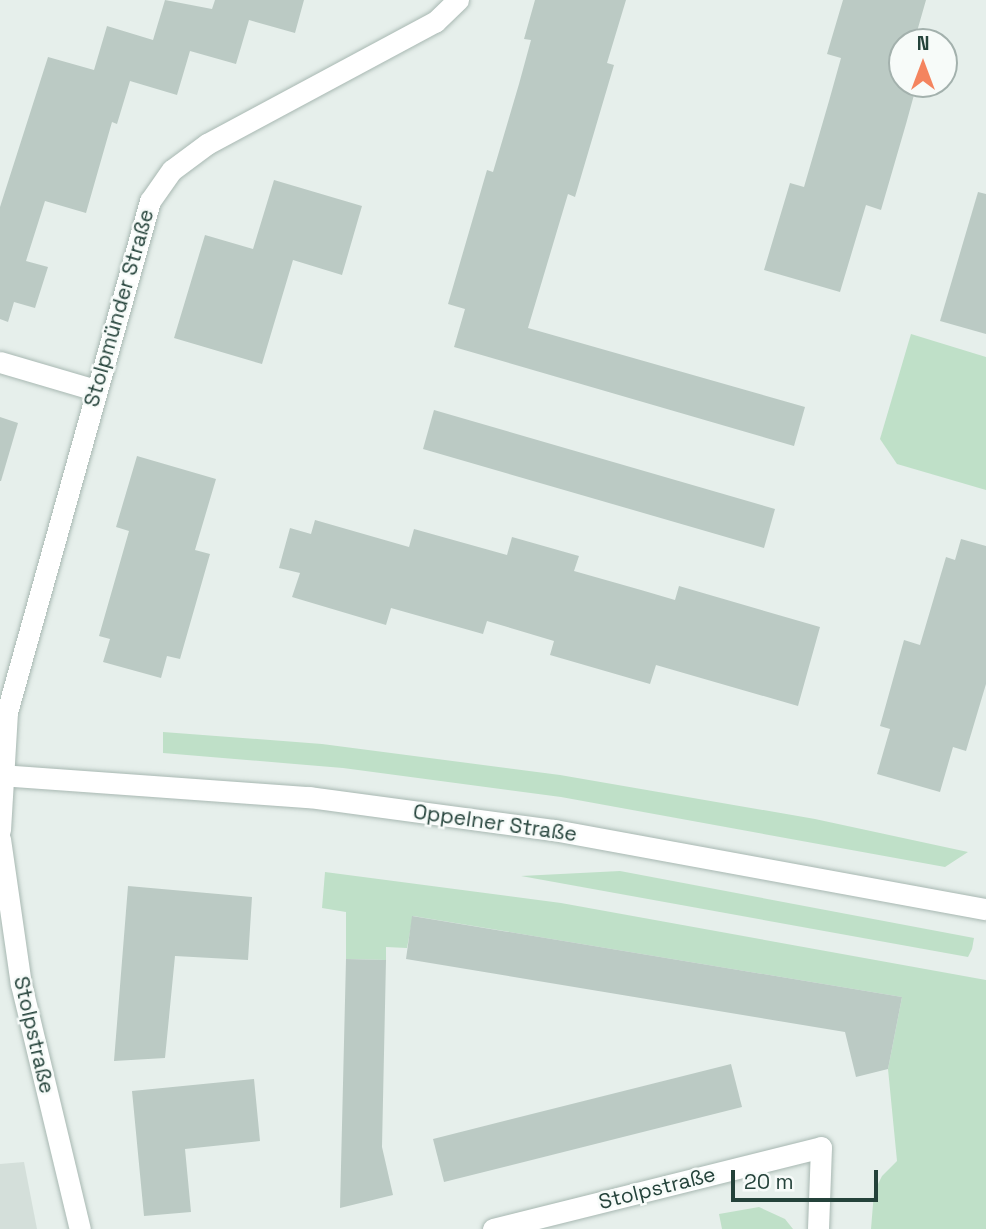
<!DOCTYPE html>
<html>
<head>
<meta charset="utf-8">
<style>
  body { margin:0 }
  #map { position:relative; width:986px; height:1229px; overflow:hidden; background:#e6efeb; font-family:"Space Grotesk",sans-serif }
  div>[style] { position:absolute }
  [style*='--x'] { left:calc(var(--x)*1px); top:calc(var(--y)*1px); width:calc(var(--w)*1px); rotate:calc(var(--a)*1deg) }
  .built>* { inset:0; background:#d4dfda }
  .green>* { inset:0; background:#bfe0c8 }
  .building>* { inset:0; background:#bbcac4 }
  .roads { filter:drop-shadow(0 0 2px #a8b8b2) drop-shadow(0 0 2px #a8b8b2) }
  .service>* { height:21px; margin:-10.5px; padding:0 10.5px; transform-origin:10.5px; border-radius:10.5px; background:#fff }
  .minor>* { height:21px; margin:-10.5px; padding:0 10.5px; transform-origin:10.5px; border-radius:10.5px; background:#fff }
  .tertiary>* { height:21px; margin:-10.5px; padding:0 10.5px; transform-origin:10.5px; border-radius:10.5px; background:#fff }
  span { translate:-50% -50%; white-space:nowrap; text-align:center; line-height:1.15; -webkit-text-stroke:5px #f7fbf9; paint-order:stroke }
  .street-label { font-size:21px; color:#24423a }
  .north { position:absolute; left:888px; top:28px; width:70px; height:70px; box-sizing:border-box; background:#f7fbf9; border:2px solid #a3b1ad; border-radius:50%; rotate:0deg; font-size:19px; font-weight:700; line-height:28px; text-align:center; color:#24423a }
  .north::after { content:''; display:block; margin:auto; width:24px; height:32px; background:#f4845f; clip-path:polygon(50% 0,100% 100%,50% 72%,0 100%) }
  .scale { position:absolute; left:731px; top:1170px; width:147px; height:32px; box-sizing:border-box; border:4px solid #24423a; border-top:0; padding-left:9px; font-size:21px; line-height:24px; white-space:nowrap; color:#24423a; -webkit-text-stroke:5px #f7fbf9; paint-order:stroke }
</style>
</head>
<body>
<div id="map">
  <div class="built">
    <div style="clip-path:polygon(24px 1162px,37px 1229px,0 1229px,0 1164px)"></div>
  </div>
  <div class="green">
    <div style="clip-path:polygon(911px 334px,986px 357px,986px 490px,897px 464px,880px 439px)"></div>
    <div style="clip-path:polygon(163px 732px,322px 744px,560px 775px,815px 819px,968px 852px,945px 867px,561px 797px,343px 768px,163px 753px)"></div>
    <div style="clip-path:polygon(620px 871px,974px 938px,972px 949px,968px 957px,521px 876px)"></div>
    <div style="clip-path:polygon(325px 872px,561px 903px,986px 980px,986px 1229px,871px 1229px,874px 1192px,882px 1176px,897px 1161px,888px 1069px,902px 997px,413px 916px,407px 948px,386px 947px,386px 960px,346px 959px,346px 912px,322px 908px)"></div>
    <div style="clip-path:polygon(759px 1207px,785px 1219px,793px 1229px,722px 1229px,719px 1214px)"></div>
  </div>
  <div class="building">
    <div style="clip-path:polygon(165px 0,212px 9px,215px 0,304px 0,295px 33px,249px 20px,236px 64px,190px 51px,177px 95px,130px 81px,117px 124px,112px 122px,86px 213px,45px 201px,26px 261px,48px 267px,35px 308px,14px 302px,8px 322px,0 319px,0 207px,48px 57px,94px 70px,107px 26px,153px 40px)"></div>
    <div style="clip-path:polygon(535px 0,626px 0,607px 63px,614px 65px,575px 197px,568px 194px,528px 328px,805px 407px,794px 446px,454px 347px,465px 309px,448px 304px,487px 170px,493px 172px,519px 84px,531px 40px,524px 39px)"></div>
    <div style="clip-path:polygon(843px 0,926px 0,914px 42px,902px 42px,902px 84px,917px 84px,906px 124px,881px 210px,866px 205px,840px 292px,764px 270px,790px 183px,804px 187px,829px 101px,841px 58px,827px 54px)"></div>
    <div style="clip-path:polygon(274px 180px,362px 206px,342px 275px,293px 260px,262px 364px,174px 338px,205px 235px,253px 249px)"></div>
    <div style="clip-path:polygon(978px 192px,986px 194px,986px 334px,940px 321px)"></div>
    <div style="clip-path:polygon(434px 410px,775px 509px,764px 548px,423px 449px)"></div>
    <div style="clip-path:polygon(0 417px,18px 423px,1px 481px,0 481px)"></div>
    <div style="clip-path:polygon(137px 456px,216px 479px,195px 550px,210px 554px,180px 659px,167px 656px,161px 678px,103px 662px,110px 639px,99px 636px,129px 531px,116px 527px)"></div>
    <div style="clip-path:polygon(315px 520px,409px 547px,414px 529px,507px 555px,512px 537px,579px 556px,574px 571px,641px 590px,675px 600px,679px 586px,820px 627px,798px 706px,656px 665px,650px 684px,550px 655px,554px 641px,487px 621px,483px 634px,391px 608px,386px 625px,292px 597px,300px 573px,279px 568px,290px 528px,311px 534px)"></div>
    <div style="clip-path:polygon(961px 539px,986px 546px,986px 684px,966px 751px,953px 747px,940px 792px,877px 774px,890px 729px,880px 726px,904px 640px,920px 645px,946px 557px,955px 560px)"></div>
    <div style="clip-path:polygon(128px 886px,252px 897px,248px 960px,175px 956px,165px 1058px,114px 1061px)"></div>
    <div style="clip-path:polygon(412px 916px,902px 997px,888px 1069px,856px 1077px,845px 1032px,406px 959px)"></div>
    <div style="clip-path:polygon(346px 959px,386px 960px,382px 1147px,393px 1195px,340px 1208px)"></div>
    <div style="clip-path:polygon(731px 1064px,742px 1107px,444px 1182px,433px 1139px)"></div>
    <div style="clip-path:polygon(254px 1079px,260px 1141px,185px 1149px,191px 1212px,144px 1216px,132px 1091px)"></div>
  </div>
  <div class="roads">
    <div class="service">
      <div style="--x:818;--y:1229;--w:82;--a:-87.9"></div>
    </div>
    <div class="minor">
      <div style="--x:0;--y:362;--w:99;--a:16.4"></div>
      <div style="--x:0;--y:830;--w:118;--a:-86.6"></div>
      <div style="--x:7;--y:712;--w:531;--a:-74.37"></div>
      <div style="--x:150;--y:201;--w:38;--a:-55"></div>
      <div style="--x:172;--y:170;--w:44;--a:-36.6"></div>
      <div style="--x:207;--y:144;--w:259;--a:-28.2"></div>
      <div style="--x:435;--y:22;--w:32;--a:-44"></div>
      <div style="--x:0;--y:839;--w:147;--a:81.8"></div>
      <div style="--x:21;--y:984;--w:252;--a:76.5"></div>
      <div style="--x:493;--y:1229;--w:338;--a:-14"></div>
    </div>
    <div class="tertiary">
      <div style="--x:0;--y:775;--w:310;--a:4.1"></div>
      <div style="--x:309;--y:797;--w:247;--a:7.7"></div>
      <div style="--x:554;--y:830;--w:439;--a:10.4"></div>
    </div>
  </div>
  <div class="street-label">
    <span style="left:119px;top:308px;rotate:-74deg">Stolpmünder Straße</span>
    <span style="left:495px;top:823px;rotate:8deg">Oppelner Straße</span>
    <span style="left:34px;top:1035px;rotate:77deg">Stolpstraße</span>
    <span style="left:657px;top:1188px;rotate:-14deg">Stolpstraße</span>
  </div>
  <div class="north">N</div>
  <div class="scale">20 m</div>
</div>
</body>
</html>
